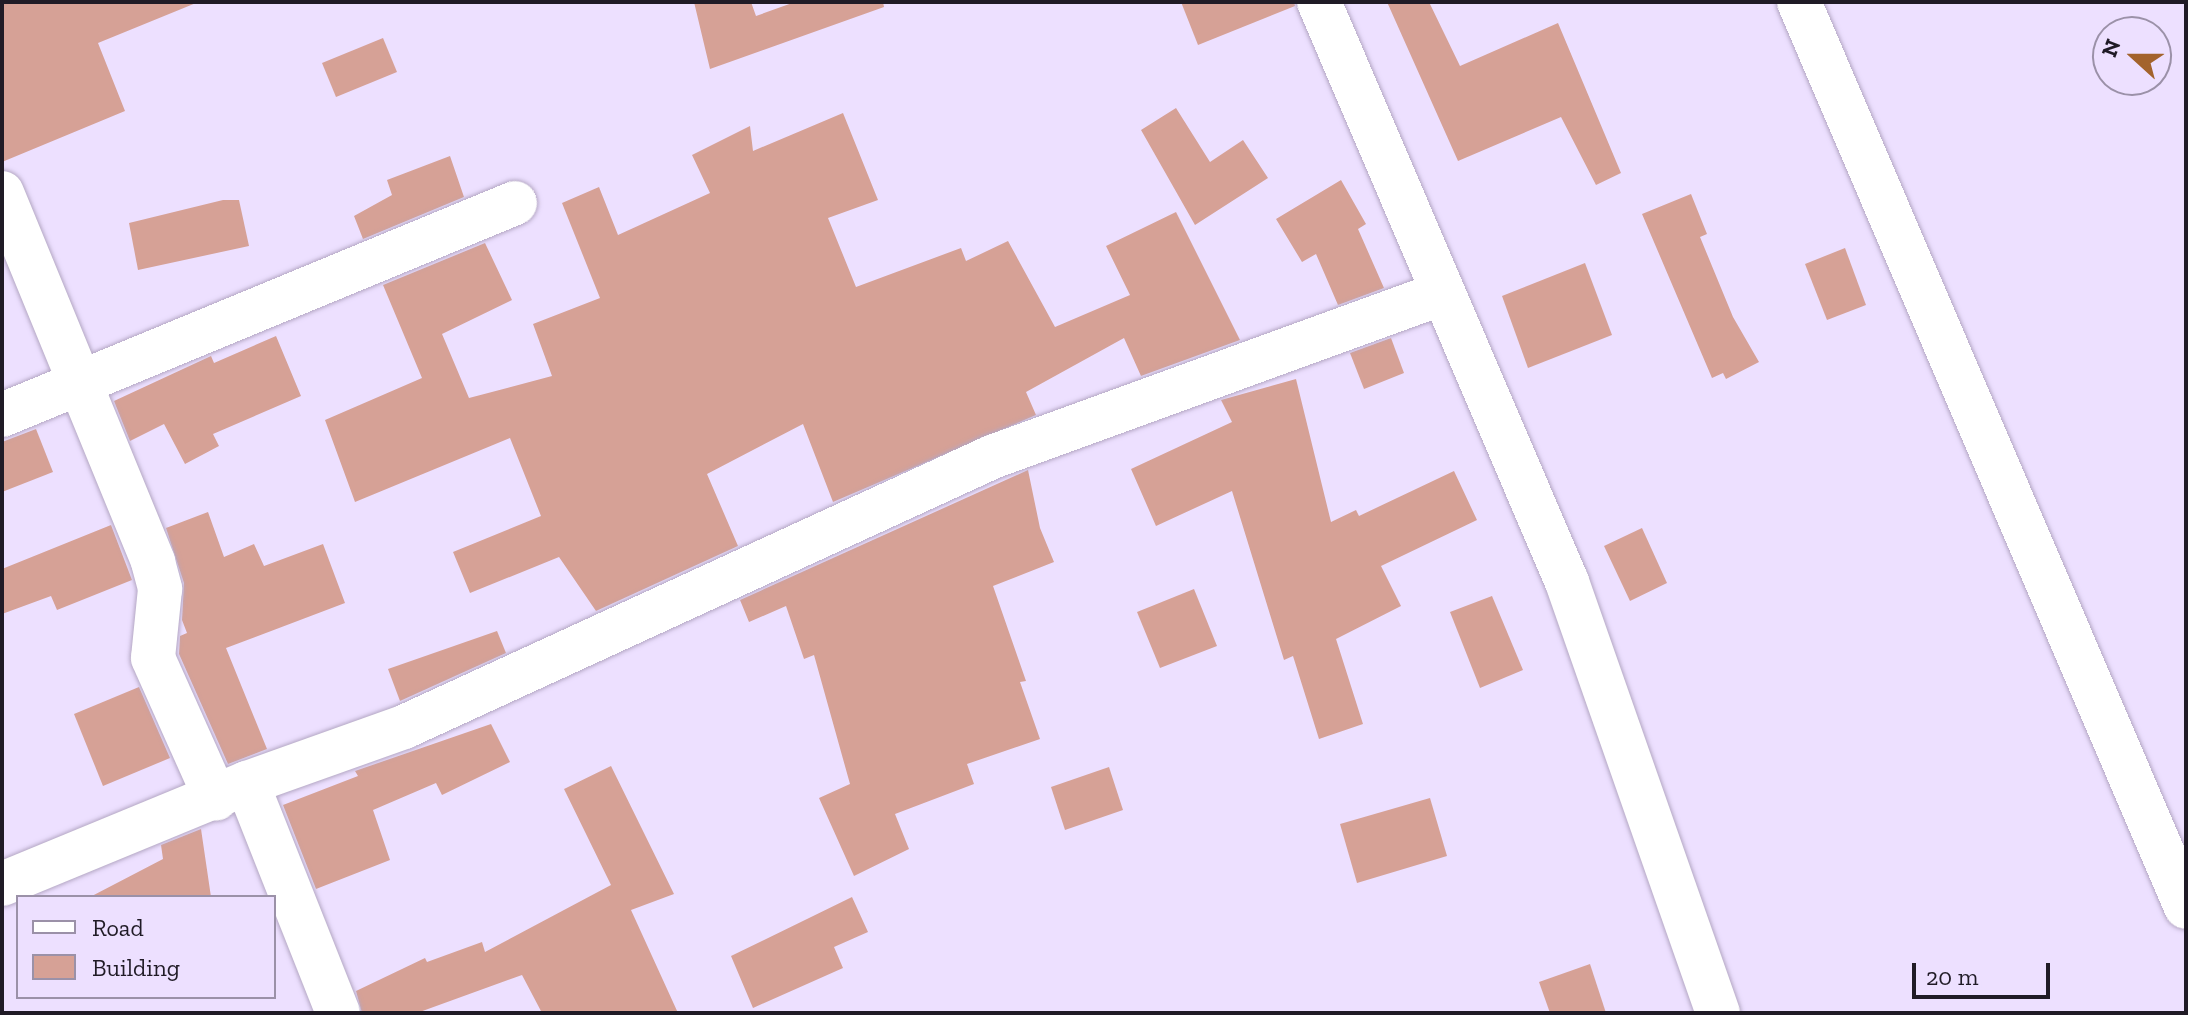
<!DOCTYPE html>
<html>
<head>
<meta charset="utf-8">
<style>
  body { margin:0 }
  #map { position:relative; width:2188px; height:1015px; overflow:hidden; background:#ede0ff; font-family:"Zilla Slab",serif }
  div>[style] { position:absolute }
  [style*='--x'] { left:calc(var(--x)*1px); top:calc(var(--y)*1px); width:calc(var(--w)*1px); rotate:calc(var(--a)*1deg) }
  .building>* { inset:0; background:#d6a196 }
  .roads { filter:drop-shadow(0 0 2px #b4a7c4) drop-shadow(0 0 2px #b4a7c4) }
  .minor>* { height:44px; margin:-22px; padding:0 22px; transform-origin:22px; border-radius:22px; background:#fff }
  span { translate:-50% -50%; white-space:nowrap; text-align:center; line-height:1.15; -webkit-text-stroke:8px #ede0ff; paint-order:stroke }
  .frame { position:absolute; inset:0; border:4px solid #201b26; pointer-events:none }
  .legend { position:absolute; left:16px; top:895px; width:260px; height:104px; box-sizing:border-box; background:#ede0ff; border:2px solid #9b91a8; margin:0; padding:10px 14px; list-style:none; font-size:24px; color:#201b26 }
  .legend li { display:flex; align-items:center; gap:16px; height:40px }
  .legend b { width:40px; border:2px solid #9b91a8 }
  .north { position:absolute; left:2092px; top:16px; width:80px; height:80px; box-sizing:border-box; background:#ede0ff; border:2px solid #9b91a8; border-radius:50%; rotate:291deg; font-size:22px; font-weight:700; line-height:32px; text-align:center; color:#201b26 }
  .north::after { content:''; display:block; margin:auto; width:28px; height:36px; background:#a3632c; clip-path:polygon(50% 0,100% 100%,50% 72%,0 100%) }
  .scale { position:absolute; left:1912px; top:963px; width:138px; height:36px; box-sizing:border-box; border:4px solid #201b26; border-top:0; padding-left:10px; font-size:24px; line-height:28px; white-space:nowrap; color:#201b26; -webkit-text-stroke:6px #ede0ff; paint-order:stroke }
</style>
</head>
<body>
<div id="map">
  <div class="building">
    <div style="clip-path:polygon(2px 2px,196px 2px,196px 3px,98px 43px,125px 111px,2px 162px)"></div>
    <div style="clip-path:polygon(694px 2px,751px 2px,756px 16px,795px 2px,883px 2px,884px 7px,710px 69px)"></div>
    <div style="clip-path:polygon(1181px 2px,1294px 2px,1295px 6px,1198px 45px)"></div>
    <div style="clip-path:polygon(1387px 2px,1429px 2px,1460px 66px,1558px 23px,1621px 173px,1596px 185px,1561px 117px,1458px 161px)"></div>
    <div style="clip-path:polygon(383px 38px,397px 72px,336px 97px,322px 63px)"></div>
    <div style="clip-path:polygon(1176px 108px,1210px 162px,1243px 140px,1268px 178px,1195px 225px,1141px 130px)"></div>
    <div style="clip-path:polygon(843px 113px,878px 200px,828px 218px,856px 287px,961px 248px,966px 261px,1008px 241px,1055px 327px,1130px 295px,1106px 246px,1176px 212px,1240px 340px,1141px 376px,1124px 338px,1026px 392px,1036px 415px,833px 502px,803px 424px,707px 474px,738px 546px,596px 611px,559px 557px,470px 593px,453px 552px,541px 516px,510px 438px,355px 502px,325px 420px,422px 378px,383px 285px,485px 243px,512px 300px,442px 334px,469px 398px,552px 376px,533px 324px,600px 298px,562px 203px,599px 187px,618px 235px,710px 193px,692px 155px,750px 126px,753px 151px)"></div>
    <div style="clip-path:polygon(450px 156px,464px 197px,363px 239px,354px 216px,392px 195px,387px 180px)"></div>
    <div style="clip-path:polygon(1341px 180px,1366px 224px,1358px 229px,1384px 288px,1338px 305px,1316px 254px,1302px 262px,1276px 219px)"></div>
    <div style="clip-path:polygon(1691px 194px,1707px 234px,1700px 237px,1733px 317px,1759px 362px,1726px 379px,1723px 373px,1712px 378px,1642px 214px)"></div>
    <div style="clip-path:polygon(223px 200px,239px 200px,249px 246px,138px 270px,129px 223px)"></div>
    <div style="clip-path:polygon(1845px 248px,1866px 305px,1827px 320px,1805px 264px)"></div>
    <div style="clip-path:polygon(1585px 263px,1612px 335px,1528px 368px,1502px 296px)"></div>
    <div style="clip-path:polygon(276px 336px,301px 396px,213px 434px,219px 446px,185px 464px,164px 424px,130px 441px,114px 401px,211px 356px,214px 363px)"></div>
    <div style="clip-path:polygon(1391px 338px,1404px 373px,1364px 389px,1350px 353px)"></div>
    <div style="clip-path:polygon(1296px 379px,1331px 522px,1356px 510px,1359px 516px,1454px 471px,1477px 520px,1381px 566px,1401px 606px,1336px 639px,1363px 724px,1319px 739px,1293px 656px,1284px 660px,1232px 491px,1156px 526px,1131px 469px,1232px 422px,1221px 400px)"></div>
    <div style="clip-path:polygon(36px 429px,53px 472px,2px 492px,2px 442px)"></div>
    <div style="clip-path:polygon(1028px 470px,1040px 528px,1054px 562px,993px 586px,1026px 681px,1020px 682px,1040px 739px,967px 764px,974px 784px,895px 814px,909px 849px,854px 876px,819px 798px,850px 784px,814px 655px,804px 659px,786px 606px,749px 622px,740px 600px)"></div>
    <div style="clip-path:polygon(208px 512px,224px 557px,254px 544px,264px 566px,323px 544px,345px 603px,226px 648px,267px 749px,228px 764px,179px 654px,180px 636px,187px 633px,182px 620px,184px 583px,166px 528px)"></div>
    <div style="clip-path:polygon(111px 525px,132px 580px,57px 610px,51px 596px,2px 614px,2px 569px)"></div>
    <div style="clip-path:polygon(1642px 528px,1667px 583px,1630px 601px,1604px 546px)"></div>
    <div style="clip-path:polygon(1194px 589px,1217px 646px,1160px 668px,1137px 612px)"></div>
    <div style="clip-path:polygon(1492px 596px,1523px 670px,1480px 688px,1450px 612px)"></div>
    <div style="clip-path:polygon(497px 631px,506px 653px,400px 701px,388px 669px)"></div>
    <div style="clip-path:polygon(139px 687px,170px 758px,103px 786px,74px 714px)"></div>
    <div style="clip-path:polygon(491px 724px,510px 762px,442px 795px,436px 783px,373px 810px,390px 860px,316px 889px,283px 805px,358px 776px,355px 771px)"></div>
    <div style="clip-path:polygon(611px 766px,674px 894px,631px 910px,678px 1013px,542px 1013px,522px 975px,417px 1013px,362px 1013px,356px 991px,425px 958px,427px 962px,482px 942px,485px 952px,611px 885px,564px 789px)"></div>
    <div style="clip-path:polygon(1109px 767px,1123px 810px,1065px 830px,1051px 787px)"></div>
    <div style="clip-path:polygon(1430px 798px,1447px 856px,1357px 883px,1340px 824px)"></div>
    <div style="clip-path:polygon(201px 829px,211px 897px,90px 897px,163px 859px,161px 845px)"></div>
    <div style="clip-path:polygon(852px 897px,868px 932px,834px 947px,843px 968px,753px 1008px,731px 956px)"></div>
    <div style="clip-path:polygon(1590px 964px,1606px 1013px,1550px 1013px,1539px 982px)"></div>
  </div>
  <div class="roads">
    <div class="minor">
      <div style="--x:1319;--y:2;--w:631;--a:66.85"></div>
      <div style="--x:1567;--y:582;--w:457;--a:70.7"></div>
      <div style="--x:1799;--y:2;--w:984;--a:66.85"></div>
      <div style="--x:2;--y:193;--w:399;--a:67.7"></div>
      <div style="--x:153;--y:562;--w:28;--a:75"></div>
      <div style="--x:160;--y:589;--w:69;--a:95.8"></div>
      <div style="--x:153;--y:658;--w:154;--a:65.9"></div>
      <div style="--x:2;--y:415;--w:555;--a:-22.45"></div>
      <div style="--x:247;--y:783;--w:247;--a:68.4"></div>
      <div style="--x:2;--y:884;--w:265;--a:-22.4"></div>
      <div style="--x:247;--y:783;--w:167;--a:-19.6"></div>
      <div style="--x:404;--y:727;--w:647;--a:-24.66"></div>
      <div style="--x:992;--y:457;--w:480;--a:-20"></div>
    </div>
  </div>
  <div class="frame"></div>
  <ul class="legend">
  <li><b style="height:10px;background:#fff"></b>Road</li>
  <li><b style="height:22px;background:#d6a196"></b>Building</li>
  </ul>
  <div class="north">N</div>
  <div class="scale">20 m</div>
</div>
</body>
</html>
